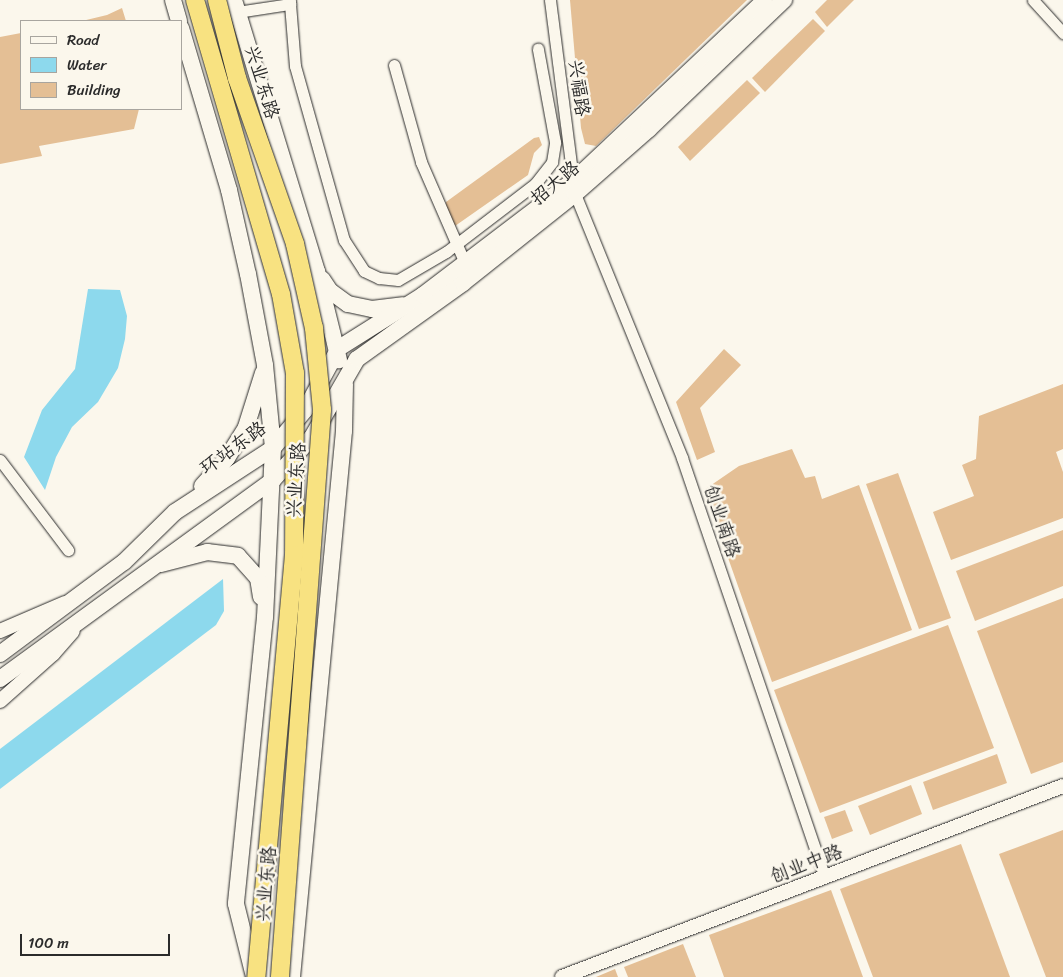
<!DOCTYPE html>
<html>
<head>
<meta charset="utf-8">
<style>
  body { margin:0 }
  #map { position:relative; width:1063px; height:977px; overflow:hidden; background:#fbf7ec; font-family:Sriracha,"LXGW WenKai TC",sans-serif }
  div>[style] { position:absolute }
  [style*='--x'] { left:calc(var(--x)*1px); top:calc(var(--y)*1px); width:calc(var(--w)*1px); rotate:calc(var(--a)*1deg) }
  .water>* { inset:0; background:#8dd9ed }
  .building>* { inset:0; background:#e4bf95 }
  .roads { filter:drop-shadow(0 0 1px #2b2b2b) drop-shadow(0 0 1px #2b2b2b) }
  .minor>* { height:11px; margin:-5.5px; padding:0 5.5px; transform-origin:5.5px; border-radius:5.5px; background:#fbf7ec }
  .tertiary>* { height:14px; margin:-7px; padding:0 7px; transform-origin:7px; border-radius:7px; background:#fbf7ec }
  .secondary>* { height:16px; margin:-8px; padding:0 8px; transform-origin:8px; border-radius:8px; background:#fbf7ec }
  .bridges { filter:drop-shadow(0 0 1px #2b2b2b) drop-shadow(0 0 1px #2b2b2b) }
  .primary-bridge>* { height:18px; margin:-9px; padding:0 9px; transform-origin:9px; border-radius:9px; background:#f8e281 }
  span { translate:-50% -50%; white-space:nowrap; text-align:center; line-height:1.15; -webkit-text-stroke:5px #fbf7ec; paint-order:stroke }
  .street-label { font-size:19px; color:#2b2b2b }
  .legend { position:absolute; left:20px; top:20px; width:162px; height:90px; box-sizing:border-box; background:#fbf7ec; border:1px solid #a8a59f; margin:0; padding:6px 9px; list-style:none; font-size:15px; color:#2b2b2b }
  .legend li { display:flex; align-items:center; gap:10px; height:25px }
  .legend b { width:25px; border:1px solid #a8a59f }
  .scale { position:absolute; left:20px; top:934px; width:150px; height:22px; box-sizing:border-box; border:2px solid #2b2b2b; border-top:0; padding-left:6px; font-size:15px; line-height:18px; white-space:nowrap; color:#2b2b2b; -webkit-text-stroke:4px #fbf7ec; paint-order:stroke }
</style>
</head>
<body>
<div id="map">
  <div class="water">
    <div style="clip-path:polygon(88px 289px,120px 290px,127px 316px,125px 339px,118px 368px,98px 402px,72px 427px,56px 457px,45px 490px,24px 457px,42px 410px,75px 369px)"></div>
    <div style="clip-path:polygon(223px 579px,224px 611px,216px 625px,0 789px,0 749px)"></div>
  </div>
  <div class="building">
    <div style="clip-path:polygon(570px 0,747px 0,596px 146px,585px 144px,581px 128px)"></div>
    <div style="clip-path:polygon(827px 0,854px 0,827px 27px,815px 12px)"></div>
    <div style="clip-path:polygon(122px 8px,126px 21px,82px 21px,107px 15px)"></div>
    <div style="clip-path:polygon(813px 19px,825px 31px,765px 92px,752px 78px)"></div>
    <div style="clip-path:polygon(21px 33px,21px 109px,139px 109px,134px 129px,39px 146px,42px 156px,0 164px,0 37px)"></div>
    <div style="clip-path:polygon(747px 80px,760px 93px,690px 161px,678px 147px)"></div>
    <div style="clip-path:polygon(539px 137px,542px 145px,534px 153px,528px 175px,455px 226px,445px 211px,446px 202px,534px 138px)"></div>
    <div style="clip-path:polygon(724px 349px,741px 365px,700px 408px,715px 452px,697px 460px,676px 402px)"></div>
    <div style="clip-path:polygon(1063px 384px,1063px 449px,1056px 452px,1063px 472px,1063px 518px,951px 560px,933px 512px,974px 496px,962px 465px,976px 459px,979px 416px)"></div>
    <div style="clip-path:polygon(792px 449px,805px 478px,815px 476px,822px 499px,859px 485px,912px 630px,772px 682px,704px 490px,739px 466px)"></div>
    <div style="clip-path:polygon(898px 473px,951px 618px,919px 629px,866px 484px)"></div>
    <div style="clip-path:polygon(1063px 530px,1063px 586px,975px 621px,956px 571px)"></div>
    <div style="clip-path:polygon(1063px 598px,1063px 762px,1031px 774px,977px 631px)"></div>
    <div style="clip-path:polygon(948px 625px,994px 748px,820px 813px,774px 690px)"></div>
    <div style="clip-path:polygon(997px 754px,1007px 783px,933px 810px,923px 782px)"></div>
    <div style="clip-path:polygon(911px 785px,922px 814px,870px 835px,858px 806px)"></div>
    <div style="clip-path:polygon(845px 810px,853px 831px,832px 839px,824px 817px)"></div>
    <div style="clip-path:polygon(1063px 830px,1063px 977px,1046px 977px,999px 854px)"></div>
    <div style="clip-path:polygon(961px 844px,1010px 977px,873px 977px,840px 889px)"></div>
    <div style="clip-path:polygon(831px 890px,863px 977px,724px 977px,709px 935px)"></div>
    <div style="clip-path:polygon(683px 944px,696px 977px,628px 977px,624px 967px)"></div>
    <div style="clip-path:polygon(615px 969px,618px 977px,596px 977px)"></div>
  </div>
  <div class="roads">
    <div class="minor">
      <div style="--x:550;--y:0;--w:196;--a:82.7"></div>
      <div style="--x:575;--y:194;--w:285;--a:67.9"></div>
      <div style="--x:682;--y:458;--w:443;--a:71.2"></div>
      <div style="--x:1033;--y:0;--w:45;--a:47.7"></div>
      <div style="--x:290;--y:4;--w:62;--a:85.4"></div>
      <div style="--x:295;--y:66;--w:181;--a:74.3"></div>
      <div style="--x:344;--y:240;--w:37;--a:57"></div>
      <div style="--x:364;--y:271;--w:17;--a:25"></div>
      <div style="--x:379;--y:278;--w:19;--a:6"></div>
      <div style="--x:398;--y:280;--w:56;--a:-30.3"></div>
      <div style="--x:446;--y:252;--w:112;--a:-37.4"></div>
      <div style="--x:535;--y:184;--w:28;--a:-52"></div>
      <div style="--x:552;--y:162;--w:20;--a:-81"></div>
      <div style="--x:555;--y:142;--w:95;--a:-100.4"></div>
      <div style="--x:237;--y:12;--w:54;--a:-8.6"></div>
      <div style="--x:290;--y:4;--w:4;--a:-90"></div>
      <div style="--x:394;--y:65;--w:101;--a:74.4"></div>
      <div style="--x:421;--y:162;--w:116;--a:66.5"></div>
      <div style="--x:0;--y:460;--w:113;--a:52.9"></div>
    </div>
    <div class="tertiary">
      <div style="--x:0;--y:631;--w:71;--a:-23.3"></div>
      <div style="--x:0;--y:701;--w:71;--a:-41.6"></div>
      <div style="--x:53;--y:654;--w:30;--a:-49"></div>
      <div style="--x:562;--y:977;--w:536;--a:-20.87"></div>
    </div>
    <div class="secondary">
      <div style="--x:173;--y:0;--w:22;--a:74"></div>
      <div style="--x:234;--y:0;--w:283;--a:73"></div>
      <div style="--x:317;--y:271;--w:92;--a:76.1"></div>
      <div style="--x:181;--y:28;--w:169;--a:73.5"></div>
      <div style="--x:229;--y:190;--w:86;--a:77.3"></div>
      <div style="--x:248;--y:274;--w:93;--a:79.4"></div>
      <div style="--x:265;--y:365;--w:83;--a:84.5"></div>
      <div style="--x:273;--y:448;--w:169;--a:92.7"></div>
      <div style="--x:265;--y:617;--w:288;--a:95.8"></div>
      <div style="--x:236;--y:904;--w:75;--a:76.1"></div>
      <div style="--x:322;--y:279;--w:14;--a:56"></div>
      <div style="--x:330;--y:291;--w:22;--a:36"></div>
      <div style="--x:348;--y:304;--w:25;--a:12"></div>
      <div style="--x:372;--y:309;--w:31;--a:-7"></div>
      <div style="--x:202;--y:486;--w:38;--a:-48"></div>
      <div style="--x:227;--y:458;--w:36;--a:-58"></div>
      <div style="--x:246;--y:427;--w:57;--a:-72.5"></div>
      <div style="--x:161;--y:564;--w:48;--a:-14.6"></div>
      <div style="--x:207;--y:552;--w:31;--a:7"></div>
      <div style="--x:238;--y:556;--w:30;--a:48"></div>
      <div style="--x:258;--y:578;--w:19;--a:81"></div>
      <div style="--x:0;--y:654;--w:154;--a:-36.6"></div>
      <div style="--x:124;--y:562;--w:71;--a:-44.4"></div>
      <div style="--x:175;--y:512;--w:117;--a:-33.1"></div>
      <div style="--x:273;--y:448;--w:50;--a:-49.9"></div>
      <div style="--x:305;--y:410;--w:71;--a:-61.3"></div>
      <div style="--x:339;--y:348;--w:99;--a:-32.2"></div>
      <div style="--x:423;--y:295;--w:190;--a:-37.3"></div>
      <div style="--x:574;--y:180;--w:262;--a:-43.3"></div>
      <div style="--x:0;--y:679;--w:338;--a:-36.1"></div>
      <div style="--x:273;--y:480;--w:58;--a:-47.8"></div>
      <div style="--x:312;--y:437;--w:90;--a:-60"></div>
      <div style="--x:357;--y:359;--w:130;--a:-35.6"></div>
      <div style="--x:463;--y:283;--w:143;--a:-38.5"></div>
      <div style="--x:575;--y:194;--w:98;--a:-41.3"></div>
      <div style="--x:649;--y:129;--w:187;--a:-43.7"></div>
      <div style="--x:292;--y:977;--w:548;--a:-84.56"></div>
      <div style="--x:344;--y:431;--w:47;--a:-88.8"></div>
    </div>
  </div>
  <div class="bridges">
    <div class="primary-bridge">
      <div style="--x:195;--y:0;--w:306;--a:73.7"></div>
      <div style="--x:281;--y:294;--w:80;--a:80"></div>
      <div style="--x:295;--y:373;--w:182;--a:90.3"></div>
      <div style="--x:294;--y:555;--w:424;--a:95.1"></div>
      <div style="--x:217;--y:0;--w:81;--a:75.6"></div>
      <div style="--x:237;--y:78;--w:176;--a:70.7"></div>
      <div style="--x:295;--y:244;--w:86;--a:77.3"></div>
      <div style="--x:314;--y:328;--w:82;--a:84.4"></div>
      <div style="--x:322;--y:410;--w:569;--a:94.24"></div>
    </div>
  </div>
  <div class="street-label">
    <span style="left:262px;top:82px;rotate:73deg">兴业东路</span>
    <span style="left:579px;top:88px;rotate:82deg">兴福路</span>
    <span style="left:555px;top:183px;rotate:-40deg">招大路</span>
    <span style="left:233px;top:448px;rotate:-36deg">环站东路</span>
    <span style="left:296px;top:480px;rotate:-86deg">兴业东路</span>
    <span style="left:722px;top:521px;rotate:71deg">创业南路</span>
    <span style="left:806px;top:864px;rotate:-21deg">创业中路</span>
    <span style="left:266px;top:884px;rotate:-85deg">兴业东路</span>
  </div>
  <ul class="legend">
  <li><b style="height:6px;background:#fbf7ec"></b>Road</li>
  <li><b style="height:14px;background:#8dd9ed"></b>Water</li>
  <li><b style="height:14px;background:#e4bf95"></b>Building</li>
  </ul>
  <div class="scale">100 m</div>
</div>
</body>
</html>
